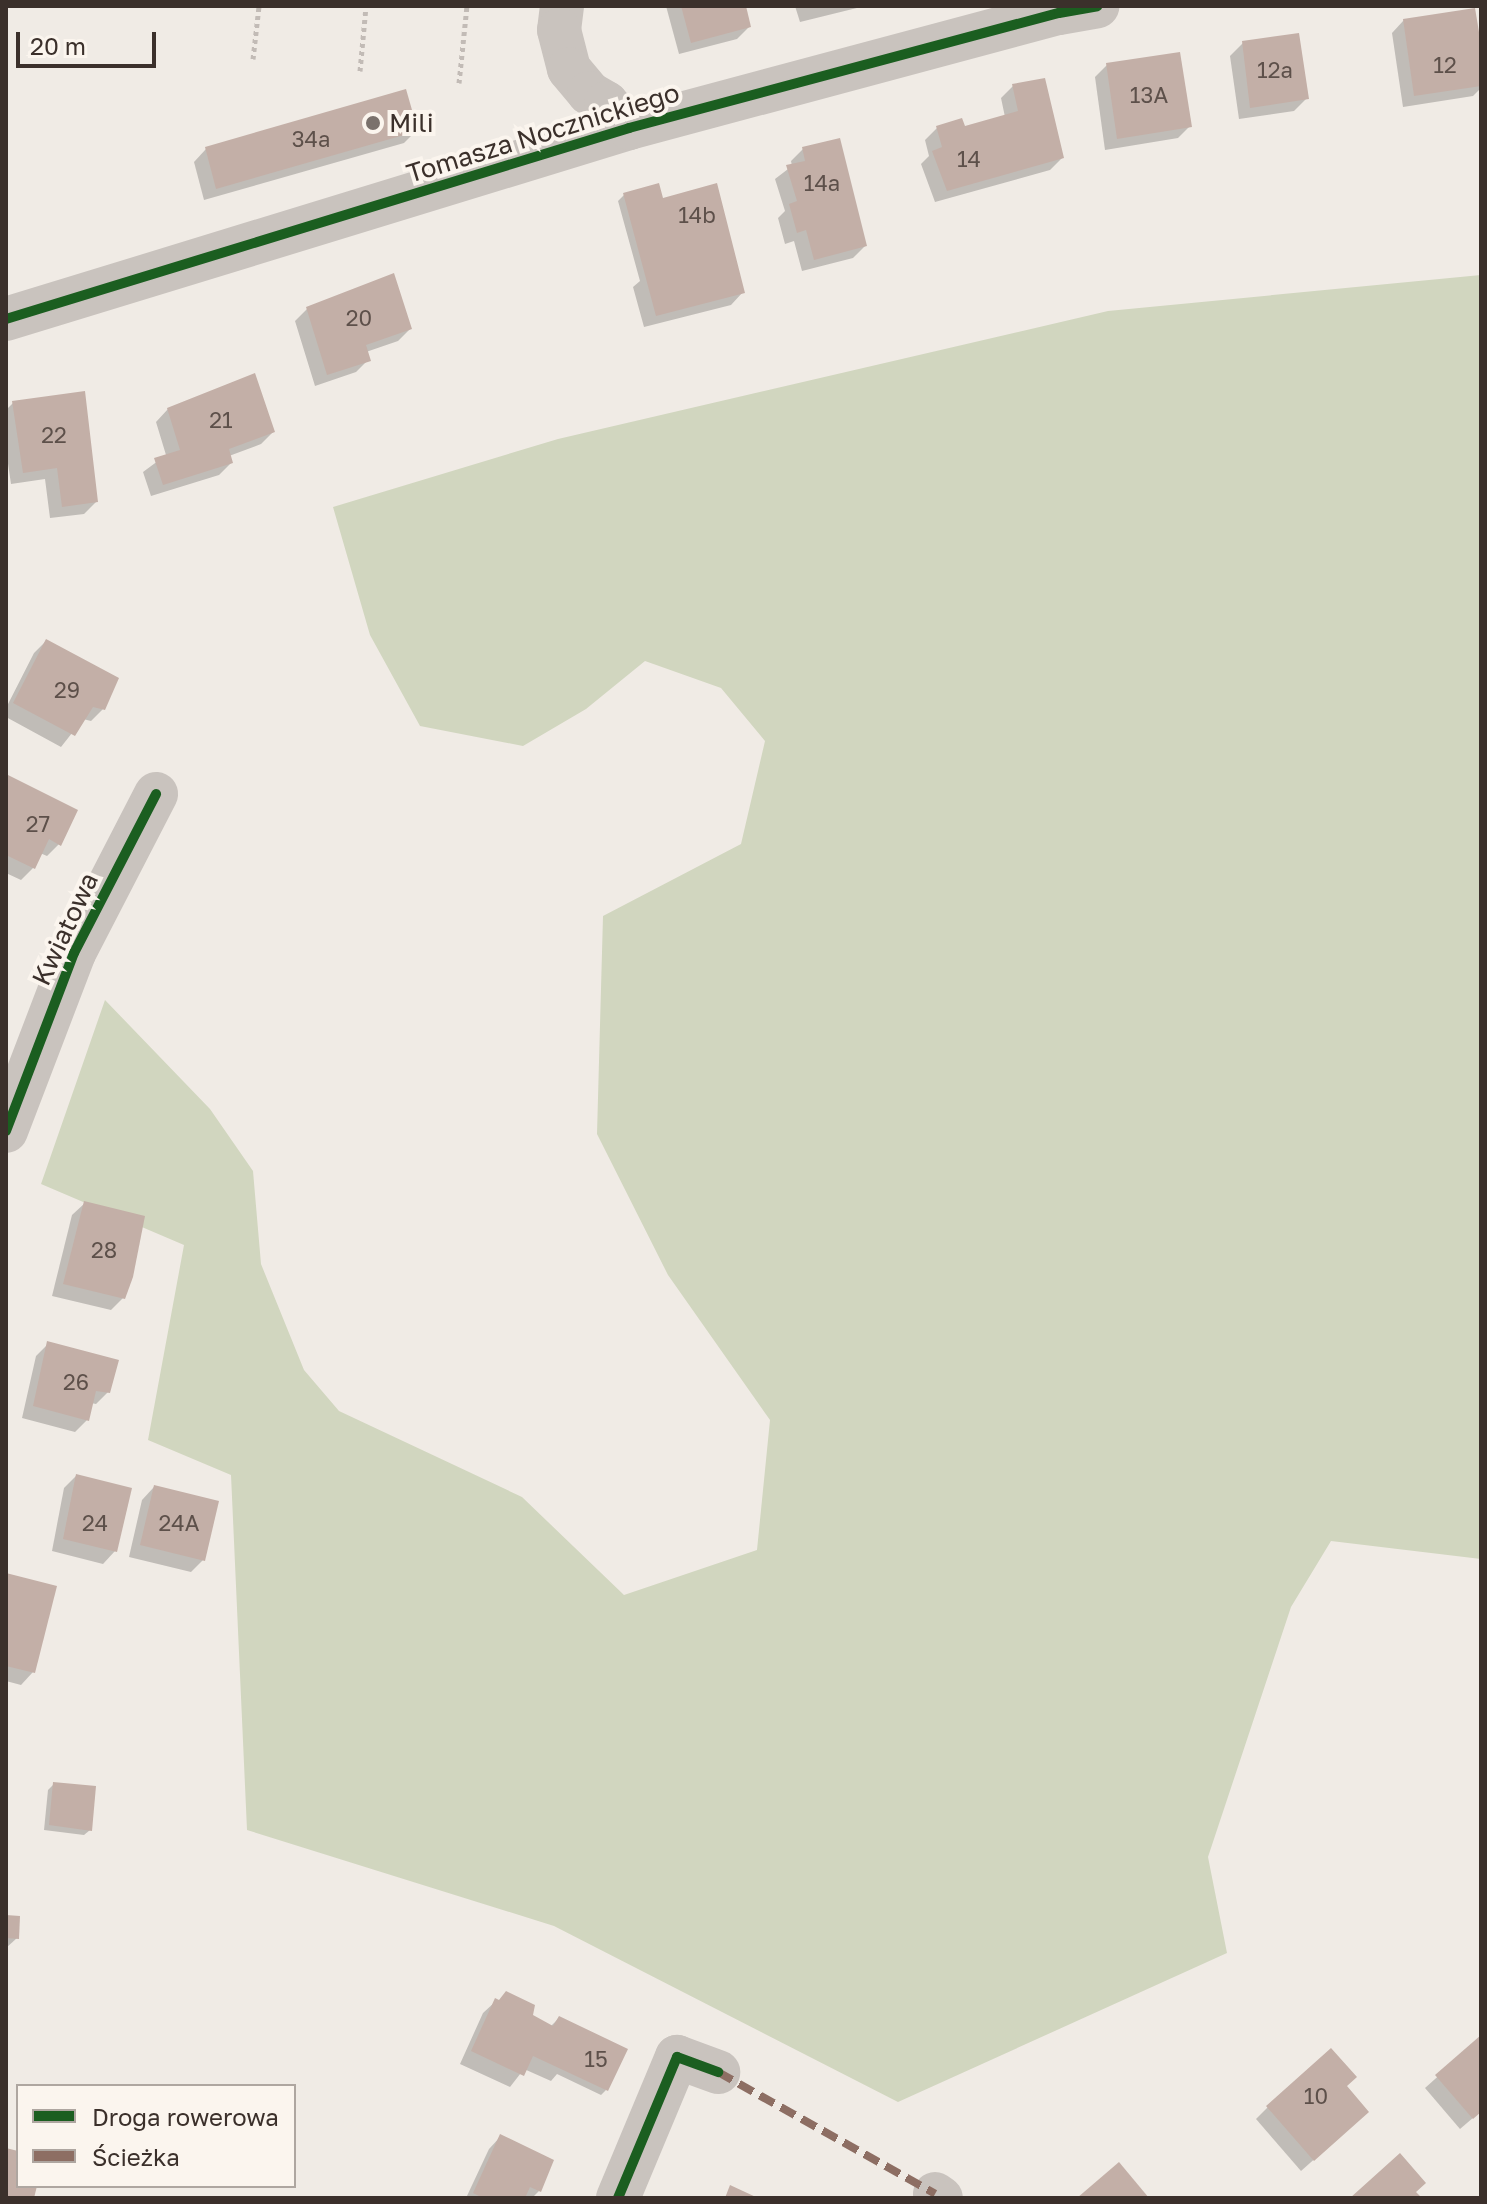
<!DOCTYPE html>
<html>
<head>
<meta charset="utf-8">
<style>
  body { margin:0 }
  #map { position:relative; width:1487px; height:2204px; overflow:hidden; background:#f0ebe5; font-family:"Golos Text",sans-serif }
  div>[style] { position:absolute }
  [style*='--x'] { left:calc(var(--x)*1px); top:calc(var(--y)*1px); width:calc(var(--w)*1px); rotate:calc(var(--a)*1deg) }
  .green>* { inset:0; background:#d1d6bf }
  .shadow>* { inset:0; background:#0003 }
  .building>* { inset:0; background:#c3afa7 }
  .path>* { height:5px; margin-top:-2.5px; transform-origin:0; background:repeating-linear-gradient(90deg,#c2bbb6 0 4px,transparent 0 8px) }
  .minor>* { height:44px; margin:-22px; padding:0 22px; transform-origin:22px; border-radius:22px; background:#c9c3be }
  .quiet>* { height:8px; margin-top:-4px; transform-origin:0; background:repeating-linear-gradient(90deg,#8d6e63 0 16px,transparent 0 24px) }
  .cycleway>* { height:10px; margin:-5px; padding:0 5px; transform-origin:5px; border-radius:5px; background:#1b5e20 }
  .dots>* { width:22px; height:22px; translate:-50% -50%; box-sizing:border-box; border:4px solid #fbf5ee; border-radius:50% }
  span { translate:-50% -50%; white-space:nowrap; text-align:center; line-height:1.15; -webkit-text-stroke:8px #fbf5ee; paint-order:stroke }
  .number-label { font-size:22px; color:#5d504a }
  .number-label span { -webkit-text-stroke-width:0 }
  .poi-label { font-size:26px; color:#3b302b }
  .left { translate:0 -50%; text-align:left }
  .street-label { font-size:26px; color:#3b302b }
  .frame { position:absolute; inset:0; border:8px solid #3b302b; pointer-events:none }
  .legend { position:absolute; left:16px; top:2084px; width:280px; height:104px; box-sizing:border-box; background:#fbf5ee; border:2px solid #aea6a0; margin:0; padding:10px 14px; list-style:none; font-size:24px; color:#3b302b }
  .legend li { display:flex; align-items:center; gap:16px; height:40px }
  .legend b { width:40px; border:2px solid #aea6a0 }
  .scale { position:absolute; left:16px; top:32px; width:140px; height:36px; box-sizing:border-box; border:4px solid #3b302b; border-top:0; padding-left:10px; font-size:24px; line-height:28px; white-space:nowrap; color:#3b302b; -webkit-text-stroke:6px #fbf5ee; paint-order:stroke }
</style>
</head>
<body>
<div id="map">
  <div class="green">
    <div style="clip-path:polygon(1481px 275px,1481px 1559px,1331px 1541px,1291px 1607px,1208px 1857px,1227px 1953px,898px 2102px,554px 1926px,247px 1830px,231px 1475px,148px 1440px,184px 1245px,41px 1184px,105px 1000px,210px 1109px,253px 1171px,261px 1264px,304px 1370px,339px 1411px,522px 1497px,624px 1595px,757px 1550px,770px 1420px,668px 1275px,597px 1134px,603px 916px,741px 844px,765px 741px,721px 688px,645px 661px,586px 709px,523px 746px,420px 726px,370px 635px,333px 507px,558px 439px,1108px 311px)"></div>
  </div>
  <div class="shadow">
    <div style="clip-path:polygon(666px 6px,744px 6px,749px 27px,737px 39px,679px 54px)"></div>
    <div style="clip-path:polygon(795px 6px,865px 6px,800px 22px)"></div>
    <div style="clip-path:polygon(1404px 20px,1481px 57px,1481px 88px,1473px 96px,1403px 107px,1392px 33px)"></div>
    <div style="clip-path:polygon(1243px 43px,1307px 98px,1294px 111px,1239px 119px,1230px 56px)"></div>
    <div style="clip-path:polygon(1107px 65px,1190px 126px,1178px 138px,1105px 150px,1095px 77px)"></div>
    <div style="clip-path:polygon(1013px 86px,1062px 158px,1050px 170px,935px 202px,921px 164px,929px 156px,925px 140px,937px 128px,963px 128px,1005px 117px,1001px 98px)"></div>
    <div style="clip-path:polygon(416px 131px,404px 143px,204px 200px,194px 162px,206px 149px)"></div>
    <div style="clip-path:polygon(803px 149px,865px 246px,853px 258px,802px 271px,794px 241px,785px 244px,778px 218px,785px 211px,775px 179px,792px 166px,791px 161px)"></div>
    <div style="clip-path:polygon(624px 195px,662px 200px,743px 292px,731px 305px,644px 327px,633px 287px,640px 281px,618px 201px)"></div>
    <div style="clip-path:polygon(307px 309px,410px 329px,398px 341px,366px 352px,368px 360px,356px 372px,315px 386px,295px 321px)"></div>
    <div style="clip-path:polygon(13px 403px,96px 502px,84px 514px,50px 518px,45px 479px,11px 484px,6px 450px,6px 410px)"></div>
    <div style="clip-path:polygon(168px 409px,273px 432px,261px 444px,229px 456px,231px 463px,219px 475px,151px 496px,143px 472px,166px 455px,156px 422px)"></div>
    <div style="clip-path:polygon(46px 641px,103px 709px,91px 721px,83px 719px,61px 747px,6px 717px,6px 708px,34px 653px)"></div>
    <div style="clip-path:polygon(6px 776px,59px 844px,47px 856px,40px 853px,33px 868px,21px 880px,6px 873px)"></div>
    <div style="clip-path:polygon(85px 1203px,123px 1298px,111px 1310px,52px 1296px,72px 1215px)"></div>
    <div style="clip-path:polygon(48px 1344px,108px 1392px,96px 1404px,91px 1403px,87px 1420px,75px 1432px,22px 1418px,36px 1356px)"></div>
    <div style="clip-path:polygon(76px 1476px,115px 1551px,103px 1564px,52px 1551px,64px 1488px)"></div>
    <div style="clip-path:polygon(154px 1487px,203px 1560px,191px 1572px,129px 1557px,142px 1500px)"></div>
    <div style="clip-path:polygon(6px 1575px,33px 1672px,21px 1685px,6px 1681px)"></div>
    <div style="clip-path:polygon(54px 1784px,90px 1830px,84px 1835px,44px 1830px,48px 1790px)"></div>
    <div style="clip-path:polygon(6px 1917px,17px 1938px,6px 1948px)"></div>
    <div style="clip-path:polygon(496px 2001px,550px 2027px,559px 2018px,606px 2090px,601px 2095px,557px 2074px,551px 2081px,524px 2069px,510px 2087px,460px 2064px,483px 2013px)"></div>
    <div style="clip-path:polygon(1481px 2038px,1481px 2111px,1460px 2129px,1425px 2088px)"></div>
    <div style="clip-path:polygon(1345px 2087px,1354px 2124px,1301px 2171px,1256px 2119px,1268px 2107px)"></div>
    <div style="clip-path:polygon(501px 2136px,539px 2191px,532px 2198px,466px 2198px,489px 2149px)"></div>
  </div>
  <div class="building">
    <div style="clip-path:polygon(681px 6px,746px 6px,751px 27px,691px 43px)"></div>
    <div style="clip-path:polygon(1475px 8px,1481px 44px,1481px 86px,1414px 96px,1403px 19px)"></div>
    <div style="clip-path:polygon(1299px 33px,1309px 99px,1250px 108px,1242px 41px)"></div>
    <div style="clip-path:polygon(1180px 52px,1192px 127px,1117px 139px,1106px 63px)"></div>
    <div style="clip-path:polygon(1045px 78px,1064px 158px,947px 191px,932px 151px,942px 147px,936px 126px,962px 118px,965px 126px,1018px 111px,1012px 84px)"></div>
    <div style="clip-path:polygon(406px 89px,418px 131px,216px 189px,205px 147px)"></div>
    <div style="clip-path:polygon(840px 138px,867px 246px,814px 260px,806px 230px,797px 233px,789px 204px,797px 201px,786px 165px,805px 161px,802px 147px)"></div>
    <div style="clip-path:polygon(659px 183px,663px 198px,717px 183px,745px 293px,656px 316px,623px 193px)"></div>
    <div style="clip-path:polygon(394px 273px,412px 329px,366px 345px,371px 361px,327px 375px,306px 307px)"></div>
    <div style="clip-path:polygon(255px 373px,275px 432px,229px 449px,233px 463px,163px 485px,154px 458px,180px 450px,167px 408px)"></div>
    <div style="clip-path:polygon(85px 391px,98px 502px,62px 507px,57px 468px,23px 473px,12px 401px)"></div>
    <div style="clip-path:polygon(46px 639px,119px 678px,105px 710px,93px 707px,75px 736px,13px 703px)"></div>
    <div style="clip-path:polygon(6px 774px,78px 810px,61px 846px,49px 839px,35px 869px,6px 855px)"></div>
    <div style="clip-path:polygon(84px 1201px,145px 1216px,133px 1277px,125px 1299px,63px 1284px)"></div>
    <div style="clip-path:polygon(47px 1341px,119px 1360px,110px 1393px,96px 1391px,89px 1421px,33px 1406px)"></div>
    <div style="clip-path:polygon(76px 1474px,132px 1488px,117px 1552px,63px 1539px)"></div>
    <div style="clip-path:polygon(154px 1485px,219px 1501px,205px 1561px,140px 1545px)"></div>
    <div style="clip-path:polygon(6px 1573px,57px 1586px,35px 1673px,6px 1666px)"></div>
    <div style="clip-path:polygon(53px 1782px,96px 1786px,92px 1831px,49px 1825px)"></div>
    <div style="clip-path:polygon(6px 1915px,20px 1916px,19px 1939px,6px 1938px)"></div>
    <div style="clip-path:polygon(506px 1991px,535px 2005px,533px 2015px,553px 2026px,559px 2016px,628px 2049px,608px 2091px,533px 2056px,524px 2076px,471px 2051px,495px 1998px,499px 2000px)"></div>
    <div style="clip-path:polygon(1481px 2035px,1481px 2112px,1473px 2119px,1435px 2075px)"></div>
    <div style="clip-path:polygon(1331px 2048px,1357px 2077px,1347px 2086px,1369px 2112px,1314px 2161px,1266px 2106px)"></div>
    <div style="clip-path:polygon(500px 2134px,554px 2160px,541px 2192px,530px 2187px,525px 2198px,483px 2198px,473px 2193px)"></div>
    <div style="clip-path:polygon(6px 2148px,18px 2151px,18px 2186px,37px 2186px,34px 2198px,6px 2198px)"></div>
    <div style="clip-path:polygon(1400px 2153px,1426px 2183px,1416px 2192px,1422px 2198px,1350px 2198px)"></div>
    <div style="clip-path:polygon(1119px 2162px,1149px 2198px,1077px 2198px)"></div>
    <div style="clip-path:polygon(730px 2185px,758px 2198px,725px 2198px)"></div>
  </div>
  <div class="path">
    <div style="--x:253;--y:59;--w:53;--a:-83.5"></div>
    <div style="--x:360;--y:71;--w:65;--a:-84.7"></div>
    <div style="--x:459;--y:83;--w:77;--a:-84.1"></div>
  </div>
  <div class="minor">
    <div style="--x:562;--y:6;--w:24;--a:97"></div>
    <div style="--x:559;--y:30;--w:40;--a:75.6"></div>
    <div style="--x:569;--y:69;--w:31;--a:50"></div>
    <div style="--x:589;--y:93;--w:20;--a:30"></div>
    <div style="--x:606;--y:103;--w:34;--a:47"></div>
    <div style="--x:6;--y:319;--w:652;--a:-17.04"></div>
    <div style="--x:629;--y:128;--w:445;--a:-15"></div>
    <div style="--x:1059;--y:13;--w:39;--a:-10"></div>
    <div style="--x:6;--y:1131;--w:191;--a:-69.1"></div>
    <div style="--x:74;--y:953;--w:179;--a:-62.7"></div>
    <div style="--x:935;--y:2194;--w:7;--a:34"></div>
    <div style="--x:618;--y:2198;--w:153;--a:-67.3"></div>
    <div style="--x:677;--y:2057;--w:44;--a:20.1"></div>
  </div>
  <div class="quiet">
    <div style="--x:718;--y:2072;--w:249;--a:29.3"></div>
  </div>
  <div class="cycleway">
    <div style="--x:6;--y:319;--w:652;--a:-17.04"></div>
    <div style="--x:629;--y:128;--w:445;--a:-15"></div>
    <div style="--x:1059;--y:13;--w:39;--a:-10"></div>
    <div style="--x:6;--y:1131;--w:191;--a:-69.1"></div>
    <div style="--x:74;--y:953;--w:179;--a:-62.7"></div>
    <div style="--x:618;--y:2198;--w:153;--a:-67.3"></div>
    <div style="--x:677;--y:2057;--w:44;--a:20.1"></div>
  </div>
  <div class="dots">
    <div style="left:373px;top:123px;background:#7a716c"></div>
  </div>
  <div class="number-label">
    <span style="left:1445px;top:65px">12</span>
    <span style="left:1275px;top:70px">12a</span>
    <span style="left:1149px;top:95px">13A</span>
    <span style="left:311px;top:139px">34a</span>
    <span style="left:969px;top:159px">14</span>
    <span style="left:822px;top:183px">14a</span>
    <span style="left:697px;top:215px">14b</span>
    <span style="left:359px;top:318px">20</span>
    <span style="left:221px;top:420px">21</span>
    <span style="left:54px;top:435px">22</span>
    <span style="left:67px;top:690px">29</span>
    <span style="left:38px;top:824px">27</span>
    <span style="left:104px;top:1250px">28</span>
    <span style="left:76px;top:1382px">26</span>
    <span style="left:95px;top:1523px">24</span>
    <span style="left:179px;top:1523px">24A</span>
    <span style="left:596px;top:2059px">15</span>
    <span style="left:1316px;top:2096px">10</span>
  </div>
  <div class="poi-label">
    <span class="left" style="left:389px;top:123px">Mili</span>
  </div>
  <div class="street-label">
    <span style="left:543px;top:133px;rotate:-17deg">Tomasza Nocznickiego</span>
    <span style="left:65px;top:929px;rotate:-65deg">Kwiatowa</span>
  </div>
  <div class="frame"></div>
  <ul class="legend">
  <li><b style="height:10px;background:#1b5e20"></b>Droga rowerowa</li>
  <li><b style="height:10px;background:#8d6e63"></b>Ścieżka</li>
  </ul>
  <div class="scale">20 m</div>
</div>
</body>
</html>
